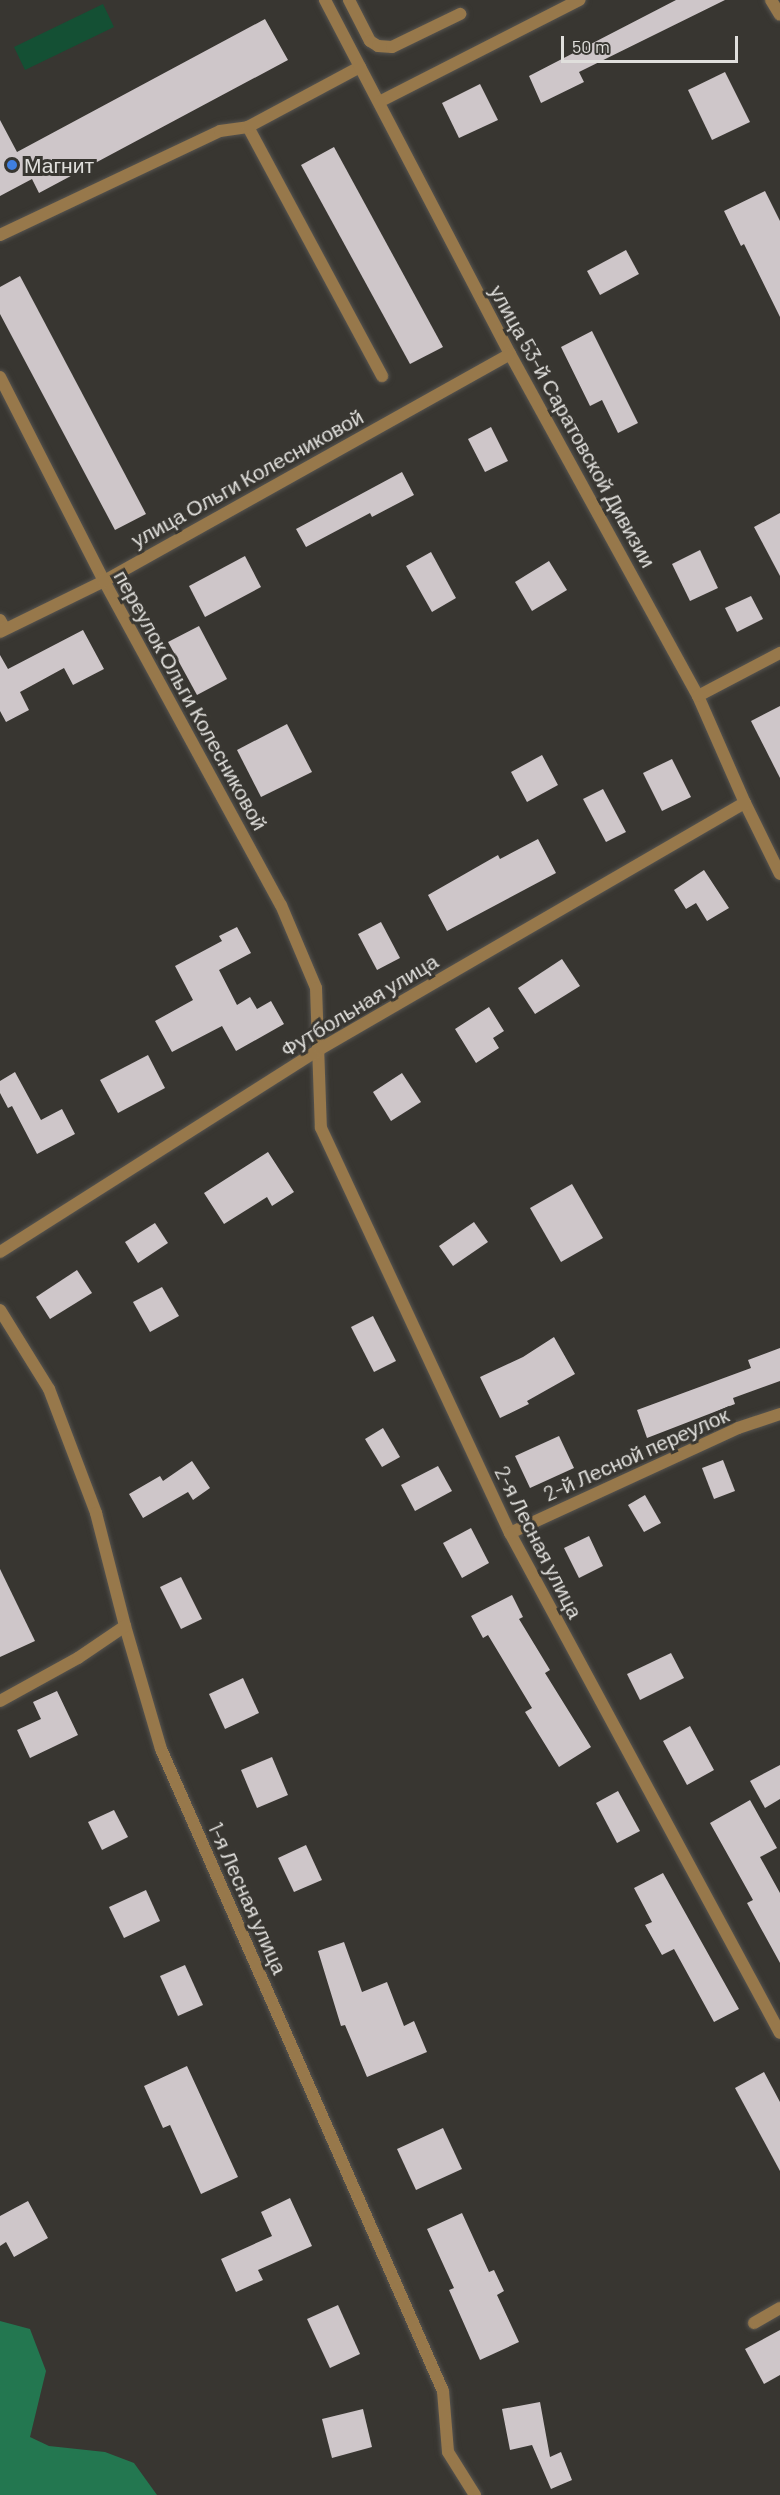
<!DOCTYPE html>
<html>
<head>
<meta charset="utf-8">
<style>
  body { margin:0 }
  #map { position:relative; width:780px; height:2495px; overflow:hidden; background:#383631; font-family:Barlow,sans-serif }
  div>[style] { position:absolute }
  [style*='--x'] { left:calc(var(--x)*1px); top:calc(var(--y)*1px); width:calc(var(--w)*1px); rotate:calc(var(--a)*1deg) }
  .green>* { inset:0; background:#145034 }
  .forest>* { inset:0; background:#237750 }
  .building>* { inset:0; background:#cec6c9 }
  .roads { filter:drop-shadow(0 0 2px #565450) drop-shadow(0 0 2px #565450) }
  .service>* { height:12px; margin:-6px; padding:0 6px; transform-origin:6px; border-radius:6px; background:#97784b }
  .minor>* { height:12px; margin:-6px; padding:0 6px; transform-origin:6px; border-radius:6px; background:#97784b }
  .dots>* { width:16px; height:16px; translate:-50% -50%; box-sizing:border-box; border:3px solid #383631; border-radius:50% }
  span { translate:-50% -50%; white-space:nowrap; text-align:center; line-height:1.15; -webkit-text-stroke:6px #383631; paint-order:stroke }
  .poi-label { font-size:21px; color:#e0dfdc }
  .left { translate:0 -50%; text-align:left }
  .street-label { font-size:21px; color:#e0dfdc }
  .scale { position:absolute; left:561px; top:36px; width:177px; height:27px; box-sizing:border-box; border:3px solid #e0dfdc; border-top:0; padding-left:8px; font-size:18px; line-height:21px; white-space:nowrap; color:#e0dfdc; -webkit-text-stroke:4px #383631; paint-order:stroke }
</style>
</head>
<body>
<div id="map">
  <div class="green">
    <div style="clip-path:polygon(103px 4px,114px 27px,25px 70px,14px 47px)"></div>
  </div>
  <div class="forest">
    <div style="clip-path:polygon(0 2321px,30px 2329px,46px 2371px,30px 2437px,49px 2446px,105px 2452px,134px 2463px,157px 2495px,0 2495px)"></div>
  </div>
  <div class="building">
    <div style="clip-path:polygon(676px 0,725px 0,579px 72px,584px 82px,541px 103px,529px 76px)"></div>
    <div style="clip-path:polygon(265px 19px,288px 60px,39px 193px,32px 179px,0 196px,0 120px,17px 152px)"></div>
    <div style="clip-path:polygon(725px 72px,750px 122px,712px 140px,688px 90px)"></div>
    <div style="clip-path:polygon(480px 84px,498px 120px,459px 138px,442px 103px)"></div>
    <div style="clip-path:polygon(334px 147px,443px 347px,410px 364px,301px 165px)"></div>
    <div style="clip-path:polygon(765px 191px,780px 221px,780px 317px,744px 244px,741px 246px,724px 211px)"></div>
    <div style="clip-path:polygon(626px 250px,639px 274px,600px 295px,587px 271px)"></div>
    <div style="clip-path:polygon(20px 276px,146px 514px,115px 530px,0 314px,0 287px)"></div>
    <div style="clip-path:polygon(592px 331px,638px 423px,618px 433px,602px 400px,590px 406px,561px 347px)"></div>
    <div style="clip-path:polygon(491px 427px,508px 461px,485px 472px,468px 439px)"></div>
    <div style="clip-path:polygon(402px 472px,414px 495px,372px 517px,370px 513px,306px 547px,296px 529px)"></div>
    <div style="clip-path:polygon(780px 513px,780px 576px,754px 527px)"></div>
    <div style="clip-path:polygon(700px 550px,718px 588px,690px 601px,672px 564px)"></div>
    <div style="clip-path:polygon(431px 552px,456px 598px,432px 612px,406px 566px)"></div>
    <div style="clip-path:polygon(245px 556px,261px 587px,205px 617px,189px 586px)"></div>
    <div style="clip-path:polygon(549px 561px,567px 590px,532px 611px,515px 582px)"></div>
    <div style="clip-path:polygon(751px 596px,763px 619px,737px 632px,725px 608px)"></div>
    <div style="clip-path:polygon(199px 626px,227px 679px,197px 695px,168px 642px)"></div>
    <div style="clip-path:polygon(83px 630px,104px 669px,73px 685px,64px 668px,20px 692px,29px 710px,6px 722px,0 711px,0 655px,8px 669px)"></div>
    <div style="clip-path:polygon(780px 706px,780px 778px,751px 721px)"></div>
    <div style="clip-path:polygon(287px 724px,312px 772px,261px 797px,237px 750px)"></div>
    <div style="clip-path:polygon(542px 755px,558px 785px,527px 802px,511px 772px)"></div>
    <div style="clip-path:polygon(672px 759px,691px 797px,662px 811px,643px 773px)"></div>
    <div style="clip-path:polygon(603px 789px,626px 832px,606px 842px,583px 799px)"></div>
    <div style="clip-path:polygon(538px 839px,556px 873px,447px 931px,428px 895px,498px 855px,500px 859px)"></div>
    <div style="clip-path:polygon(704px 870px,729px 908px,707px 921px,696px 903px,686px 909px,674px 890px)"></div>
    <div style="clip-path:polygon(381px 922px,400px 958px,377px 970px,358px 934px)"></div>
    <div style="clip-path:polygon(237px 927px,251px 953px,219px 970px,237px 1005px,250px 997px,257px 1009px,271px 1001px,284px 1024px,236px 1051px,222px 1026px,172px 1052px,155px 1021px,193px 1000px,175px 966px,222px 941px,219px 936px)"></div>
    <div style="clip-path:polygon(562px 959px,580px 986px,535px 1014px,518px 988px)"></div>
    <div style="clip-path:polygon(489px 1007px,504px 1031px,493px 1038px,499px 1048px,476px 1063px,455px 1029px)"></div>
    <div style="clip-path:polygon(148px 1055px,165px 1088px,118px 1113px,100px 1080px)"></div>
    <div style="clip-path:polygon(15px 1072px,41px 1120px,62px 1109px,75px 1134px,37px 1154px,12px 1106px,8px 1108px,0 1093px,0 1081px)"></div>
    <div style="clip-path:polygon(402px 1073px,421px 1102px,391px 1121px,373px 1092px)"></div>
    <div style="clip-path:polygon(268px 1152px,294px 1192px,272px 1206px,267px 1197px,224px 1224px,204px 1193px)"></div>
    <div style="clip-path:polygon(572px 1184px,603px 1238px,561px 1262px,530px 1208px)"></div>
    <div style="clip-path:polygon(474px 1222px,488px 1242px,453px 1266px,439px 1246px)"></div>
    <div style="clip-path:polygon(155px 1223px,168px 1243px,138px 1263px,125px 1242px)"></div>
    <div style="clip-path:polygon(77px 1270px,92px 1293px,50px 1319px,36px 1297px)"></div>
    <div style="clip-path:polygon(162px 1287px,179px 1316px,150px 1332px,133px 1302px)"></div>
    <div style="clip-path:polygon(373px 1316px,396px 1361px,374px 1372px,351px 1327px)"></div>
    <div style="clip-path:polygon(554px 1337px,575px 1374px,527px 1401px,529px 1404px,500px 1418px,480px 1377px,523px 1357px)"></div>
    <div style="clip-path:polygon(780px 1348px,780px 1381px,733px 1398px,735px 1404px,647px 1438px,637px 1410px,751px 1368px,748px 1360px)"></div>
    <div style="clip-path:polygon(383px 1428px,400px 1457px,382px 1467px,365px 1439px)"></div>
    <div style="clip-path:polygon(559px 1436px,574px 1468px,530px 1488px,515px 1456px)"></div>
    <div style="clip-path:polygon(723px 1460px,735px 1491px,714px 1499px,702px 1468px)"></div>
    <div style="clip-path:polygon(192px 1461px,210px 1488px,193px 1500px,188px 1492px,143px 1518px,129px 1494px,160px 1476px,163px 1481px)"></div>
    <div style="clip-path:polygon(438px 1466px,452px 1491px,415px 1511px,401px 1485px)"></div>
    <div style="clip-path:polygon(645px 1495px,661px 1523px,644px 1532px,628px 1505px)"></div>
    <div style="clip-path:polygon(471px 1528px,489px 1563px,462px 1578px,443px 1543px)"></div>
    <div style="clip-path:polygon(589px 1536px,603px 1566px,579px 1578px,564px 1548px)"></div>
    <div style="clip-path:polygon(0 1569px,35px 1641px,0 1657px)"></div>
    <div style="clip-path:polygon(181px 1577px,202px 1619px,181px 1629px,160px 1587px)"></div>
    <div style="clip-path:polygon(512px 1595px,523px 1617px,519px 1619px,550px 1670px,545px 1673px,591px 1747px,559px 1767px,525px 1712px,532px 1708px,488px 1635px,483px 1638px,471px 1616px)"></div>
    <div style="clip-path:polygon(671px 1653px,684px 1678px,640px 1700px,627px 1674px)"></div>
    <div style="clip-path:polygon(243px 1678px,259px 1713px,225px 1729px,209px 1694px)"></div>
    <div style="clip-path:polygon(57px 1691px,78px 1735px,30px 1758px,17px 1730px,41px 1719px,33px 1702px)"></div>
    <div style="clip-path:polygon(690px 1726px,714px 1770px,687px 1785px,663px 1741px)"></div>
    <div style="clip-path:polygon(272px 1757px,288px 1795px,257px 1808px,241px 1770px)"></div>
    <div style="clip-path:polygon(780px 1765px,780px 1799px,765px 1808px,750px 1781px)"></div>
    <div style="clip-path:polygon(618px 1791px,640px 1831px,617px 1843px,596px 1803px)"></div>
    <div style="clip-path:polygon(750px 1800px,777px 1848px,760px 1857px,780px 1893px,780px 1963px,747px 1903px,753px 1900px,710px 1823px)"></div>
    <div style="clip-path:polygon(114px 1810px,128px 1837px,102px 1850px,88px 1822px)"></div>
    <div style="clip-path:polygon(306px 1845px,322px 1880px,294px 1892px,278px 1858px)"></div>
    <div style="clip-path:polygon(663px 1873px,739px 2009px,714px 2022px,674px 1949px,662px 1955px,645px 1925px,652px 1922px,634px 1888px)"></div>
    <div style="clip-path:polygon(146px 1890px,160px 1921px,124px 1938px,109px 1907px)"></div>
    <div style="clip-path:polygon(344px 1942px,362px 1992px,387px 1982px,404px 2026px,414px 2021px,427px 2052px,367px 2077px,345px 2025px,341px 2026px,318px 1951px)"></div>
    <div style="clip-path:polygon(185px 1965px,203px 2005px,178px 2016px,160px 1976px)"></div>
    <div style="clip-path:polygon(187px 2066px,238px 2177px,201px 2194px,170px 2125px,163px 2128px,144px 2086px)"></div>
    <div style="clip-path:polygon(764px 2072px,780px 2102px,780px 2171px,735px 2088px)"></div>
    <div style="clip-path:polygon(443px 2128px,462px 2169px,416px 2190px,397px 2149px)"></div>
    <div style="clip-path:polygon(290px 2198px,312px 2246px,258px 2270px,263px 2280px,236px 2292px,221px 2259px,272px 2236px,261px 2212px)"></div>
    <div style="clip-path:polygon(28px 2201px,48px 2238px,14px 2257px,6px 2242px,0 2246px,0 2216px)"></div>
    <div style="clip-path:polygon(462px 2213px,489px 2272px,494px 2270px,504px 2291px,497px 2295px,519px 2342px,480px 2360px,449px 2290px,454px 2288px,427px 2229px)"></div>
    <div style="clip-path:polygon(338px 2305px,360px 2354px,330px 2368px,307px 2319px)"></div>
    <div style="clip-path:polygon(780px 2330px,780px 2375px,764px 2384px,745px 2349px)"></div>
    <div style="clip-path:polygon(540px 2402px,550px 2457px,561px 2452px,572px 2480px,551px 2489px,532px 2445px,510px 2450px,502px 2409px)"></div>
    <div style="clip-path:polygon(363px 2409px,372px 2447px,332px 2458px,322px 2419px)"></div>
  </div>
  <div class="roads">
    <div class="service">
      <div style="--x:349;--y:0;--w:46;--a:62.9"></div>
      <div style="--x:370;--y:41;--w:9;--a:32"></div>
      <div style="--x:378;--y:46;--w:14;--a:4"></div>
      <div style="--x:392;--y:47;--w:76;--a:-25.9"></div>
      <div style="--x:248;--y:127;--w:283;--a:61.7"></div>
      <div style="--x:0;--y:235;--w:243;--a:-25.3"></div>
      <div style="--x:220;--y:131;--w:28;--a:-8"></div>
      <div style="--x:248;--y:127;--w:127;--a:-28.2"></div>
      <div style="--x:0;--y:620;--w:10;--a:61"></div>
      <div style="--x:754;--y:2323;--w:30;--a:-30"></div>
    </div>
    <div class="minor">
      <div style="--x:325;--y:0;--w:399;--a:62.4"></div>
      <div style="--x:510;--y:354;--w:390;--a:61.2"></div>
      <div style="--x:698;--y:696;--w:117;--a:66.3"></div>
      <div style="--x:745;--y:803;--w:79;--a:63.8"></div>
      <div style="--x:771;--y:0;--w:17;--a:59"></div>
      <div style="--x:379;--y:102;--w:225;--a:-27"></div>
      <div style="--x:0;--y:377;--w:229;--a:63"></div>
      <div style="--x:104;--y:581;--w:369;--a:61.4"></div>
      <div style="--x:281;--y:905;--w:90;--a:67.1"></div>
      <div style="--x:316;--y:988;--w:140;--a:88"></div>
      <div style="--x:321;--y:1128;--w:447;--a:65"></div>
      <div style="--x:510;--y:1533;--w:568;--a:61.63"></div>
      <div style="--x:0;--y:632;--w:116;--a:-26.1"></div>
      <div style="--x:104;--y:581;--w:465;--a:-29.2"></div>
      <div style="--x:698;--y:696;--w:93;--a:-27.7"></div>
      <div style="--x:0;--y:1252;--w:379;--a:-32.4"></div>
      <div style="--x:320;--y:1049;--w:491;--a:-30.1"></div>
      <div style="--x:0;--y:1310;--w:93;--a:58.2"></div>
      <div style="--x:49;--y:1389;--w:133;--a:69.2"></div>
      <div style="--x:96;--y:1513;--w:117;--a:75.6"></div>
      <div style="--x:125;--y:1626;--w:128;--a:73.7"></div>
      <div style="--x:161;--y:1749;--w:701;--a:66.29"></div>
      <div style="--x:443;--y:2391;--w:61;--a:85.3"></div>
      <div style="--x:448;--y:2452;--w:51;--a:57.9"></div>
      <div style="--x:510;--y:1533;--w:251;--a:-24.7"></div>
      <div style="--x:738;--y:1428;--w:44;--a:-18.4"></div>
      <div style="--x:0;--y:1701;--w:89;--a:-28.9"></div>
      <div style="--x:78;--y:1658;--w:57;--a:-34.2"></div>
    </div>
  </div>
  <div class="dots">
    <div style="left:12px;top:165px;background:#3f7fe0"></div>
  </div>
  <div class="poi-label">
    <span class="left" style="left:24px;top:165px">Магнит</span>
  </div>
  <div class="street-label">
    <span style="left:573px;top:426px;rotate:61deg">улица 53-й Саратовской Дивизии</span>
    <span style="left:247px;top:478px;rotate:-29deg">улица Ольги Колесниковой</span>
    <span style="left:191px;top:700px;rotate:61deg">переулок Ольги Колесниковой</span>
    <span style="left:359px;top:1005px;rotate:-31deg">Футбольная улица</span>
    <span style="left:636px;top:1454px;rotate:-24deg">2-й Лесной переулок</span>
    <span style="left:539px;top:1542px;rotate:63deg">2-я Лесная улица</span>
    <span style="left:248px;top:1898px;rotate:66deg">1-я Лесная улица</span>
  </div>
  <div class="scale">50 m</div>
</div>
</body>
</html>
